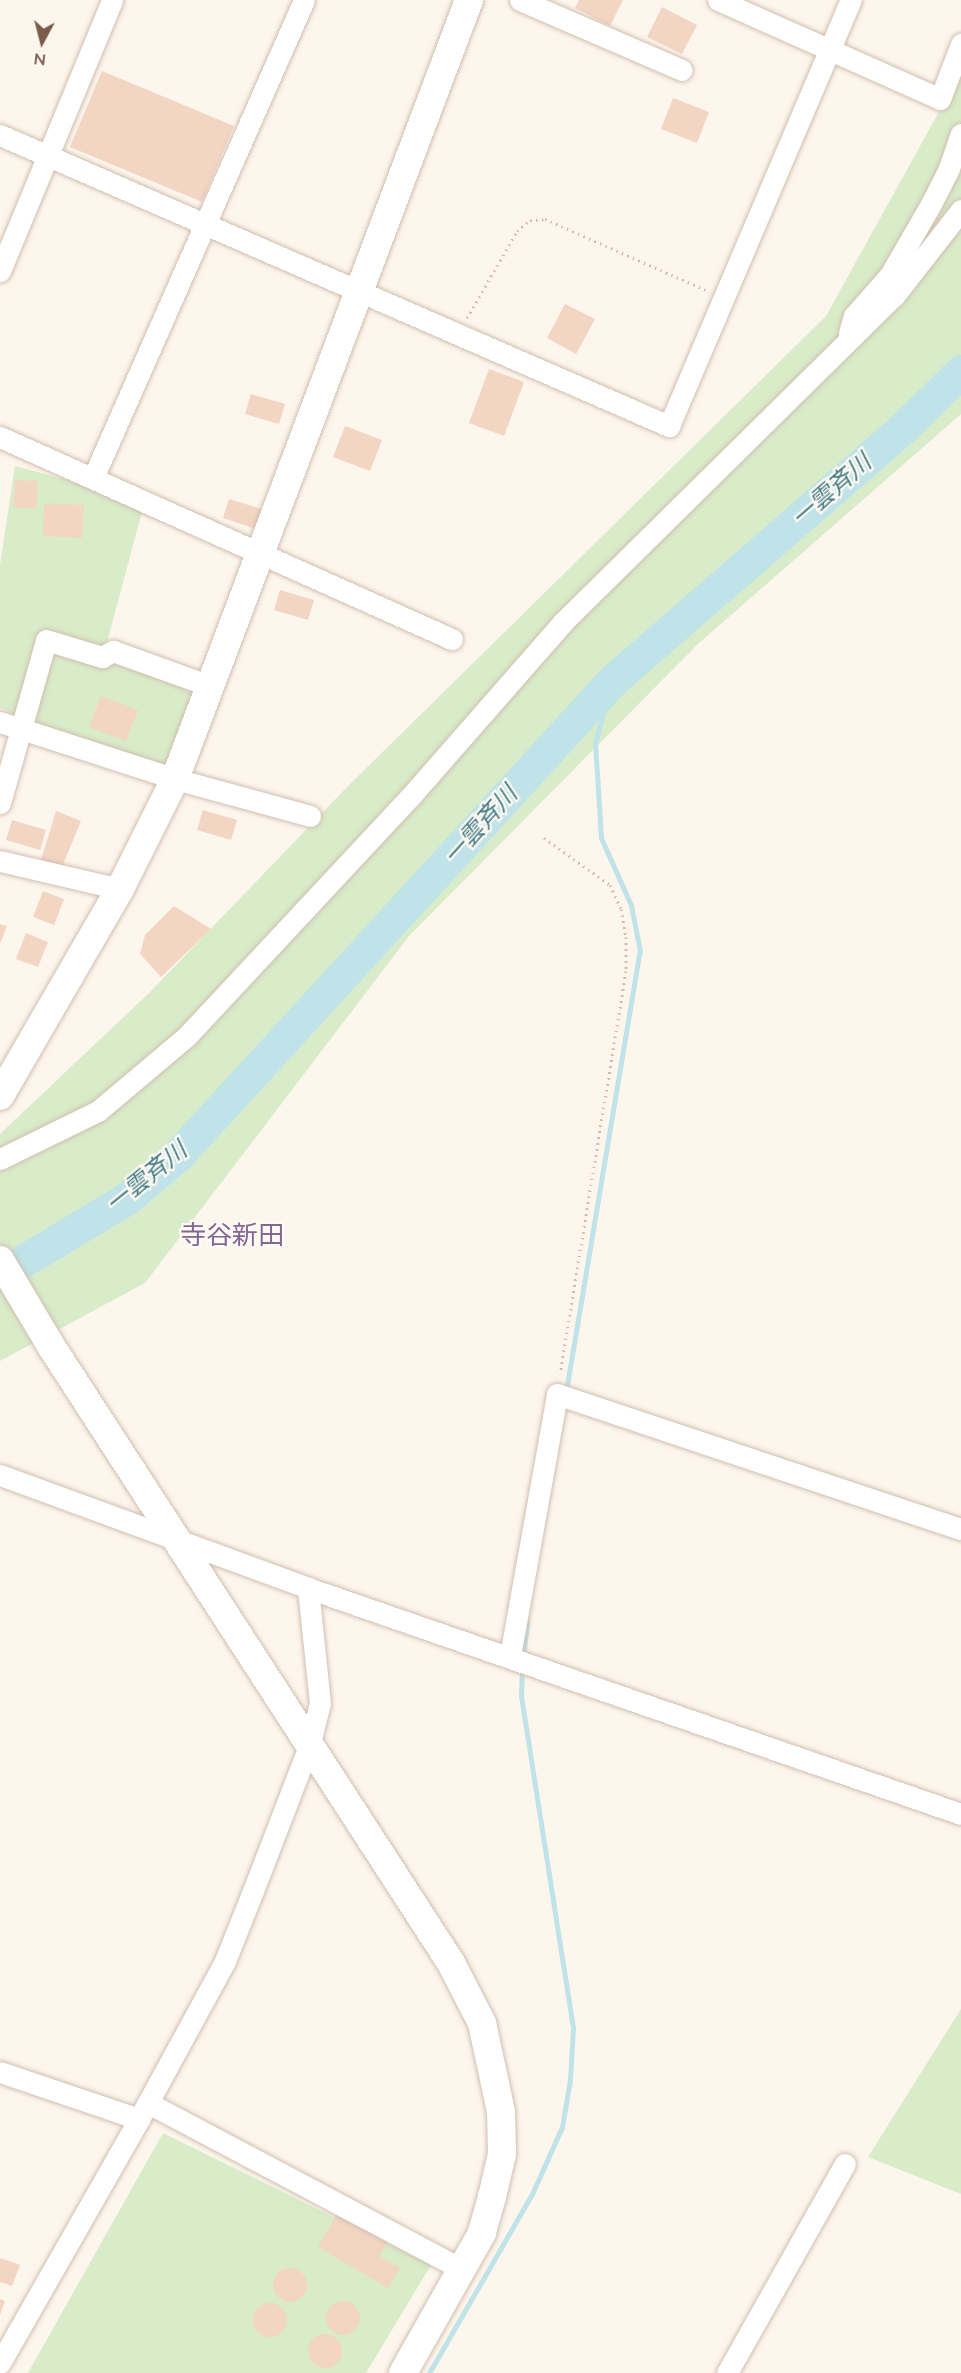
<!DOCTYPE html>
<html>
<head>
<meta charset="utf-8">
<style>
  body { margin:0 }
  #map { position:relative; width:961px; height:2373px; overflow:hidden; background:#fdf6ec; font-family:Mulish,"Noto Sans JP",sans-serif }
  div>[style] { position:absolute }
  [style*='--x'] { left:calc(var(--x)*1px); top:calc(var(--y)*1px); width:calc(var(--w)*1px); rotate:calc(var(--a)*1deg) }
  .green>* { inset:0; background:#d8ecc9 }
  .stream>* { height:5px; margin:-2.5px; padding:0 2.5px; transform-origin:2.5px; border-radius:2.5px; background:#bfe3e8 }
  .river>* { height:33px; margin:-16.5px; padding:0 16.5px; transform-origin:16.5px; border-radius:16.5px; background:#bfe3e8 }
  .building>* { inset:0; background:#f3d5c3 }
  .round { border-radius:50% }
  .path>* { height:3px; margin-top:-1.5px; transform-origin:0; background:repeating-linear-gradient(90deg,#d9b8a5 0 1.5px,transparent 0 6px) }
  .roads { filter:drop-shadow(0 0 2px #d1beb0) drop-shadow(0 0 2px #d1beb0) }
  .street>* { height:21px; margin:-10.5px; padding:0 10.5px; transform-origin:10.5px; border-radius:10.5px; background:#fff }
  .secondary>* { height:28px; margin:-14px; padding:0 14px; transform-origin:14px; border-radius:14px; background:#fff }
  span { translate:-50% -50%; white-space:nowrap; text-align:center; line-height:1.15; -webkit-text-stroke:4.5px #fffaf3; paint-order:stroke }
  .water-label { font-size:24px; color:#437c86; font-style:italic }
  .quarter-label { font-size:26px; color:#846695 }
  .north { position:absolute; left:12px; top:12px; width:60px; height:60px; -webkit-text-stroke:4px #fffaf3; paint-order:stroke; rotate:187deg; font-size:16px; font-weight:700; line-height:24px; text-align:center; color:#7a5c4d }
  .north::after { content:''; display:block; margin:auto; width:21px; height:27px; background:#7a5c4d; clip-path:polygon(50% 0,100% 100%,50% 72%,0 100%) }
</style>
</head>
<body>
<div id="map">
  <div class="green">
    <div style="clip-path:polygon(961px 72px,961px 414px,699px 643px,409px 936px,145px 1283px,0 1361px,0 1134px,149px 993px,348px 786px,826px 316px)"></div>
    <div style="clip-path:polygon(15px 466px,145px 501px,103px 657px,206px 697px,175px 779px,0 708px,0 565px)"></div>
    <div style="clip-path:polygon(961px 2009px,961px 2194px,868px 2157px)"></div>
    <div style="clip-path:polygon(163px 2133px,431px 2265px,366px 2373px,28px 2373px)"></div>
  </div>
  <div class="stream">
    <div style="--x:566;--y:1391;--w:446;--a:-80.5"></div>
    <div style="--x:640;--y:951;--w:47;--a:-101.1"></div>
    <div style="--x:631;--y:905;--w:73;--a:-114.1"></div>
    <div style="--x:601;--y:838;--w:95;--a:-93.6"></div>
    <div style="--x:595;--y:743;--w:64;--a:-74.7"></div>
    <div style="--x:523;--y:1657;--w:35;--a:-83"></div>
    <div style="--x:429;--y:2373;--w:207;--a:-60.1"></div>
    <div style="--x:532;--y:2194;--w:73;--a:-65.9"></div>
    <div style="--x:562;--y:2127;--w:49;--a:-80.5"></div>
    <div style="--x:570;--y:2079;--w:51;--a:-86.6"></div>
    <div style="--x:573;--y:2028;--w:337;--a:-98.9"></div>
    <div style="--x:521;--y:1695;--w:28;--a:-88"></div>
  </div>
  <div class="river">
    <div style="--x:0;--y:1275;--w:149;--a:-31.2"></div>
    <div style="--x:127;--y:1198;--w:65;--a:-40"></div>
    <div style="--x:177;--y:1156;--w:644;--a:-47.52"></div>
    <div style="--x:612;--y:681;--w:387;--a:-41"></div>
    <div style="--x:904;--y:427;--w:80;--a:-44.5"></div>
  </div>
  <div class="building">
    <div style="clip-path:polygon(579px 0,623px 0,610px 26px,575px 8px)"></div>
    <div style="clip-path:polygon(662px 7px,697px 25px,682px 54px,647px 37px)"></div>
    <div style="clip-path:polygon(102px 71px,234px 126px,202px 202px,70px 147px)"></div>
    <div style="clip-path:polygon(673px 98px,709px 112px,697px 143px,661px 129px)"></div>
    <div style="clip-path:polygon(565px 304px,595px 319px,576px 354px,547px 338px)"></div>
    <div style="clip-path:polygon(489px 369px,524px 382px,504px 436px,469px 423px)"></div>
    <div style="clip-path:polygon(251px 394px,285px 404px,279px 424px,245px 414px)"></div>
    <div style="clip-path:polygon(345px 426px,382px 440px,370px 471px,333px 457px)"></div>
    <div style="clip-path:polygon(15px 480px,38px 481px,36px 509px,13px 507px)"></div>
    <div style="clip-path:polygon(229px 499px,262px 509px,256px 529px,223px 518px)"></div>
    <div style="clip-path:polygon(44px 503px,84px 505px,82px 538px,43px 536px)"></div>
    <div style="clip-path:polygon(280px 590px,314px 600px,308px 620px,274px 610px)"></div>
    <div style="clip-path:polygon(101px 696px,138px 710px,126px 741px,89px 727px)"></div>
    <div style="clip-path:polygon(203px 810px,237px 820px,231px 840px,197px 830px)"></div>
    <div style="clip-path:polygon(56px 811px,81px 821px,62px 867px,41px 860px)"></div>
    <div style="clip-path:polygon(12px 820px,46px 830px,40px 850px,6px 840px)"></div>
    <div style="clip-path:polygon(43px 891px,64px 899px,54px 925px,33px 917px)"></div>
    <div style="clip-path:polygon(174px 906px,211px 929px,161px 977px,140px 954px,145px 935px)"></div>
    <div style="clip-path:polygon(0 924px,7px 926px,0 944px)"></div>
    <div style="clip-path:polygon(26px 933px,48px 942px,38px 967px,16px 959px)"></div>
    <div style="clip-path:polygon(337px 2213px,388px 2242px,379px 2256px,400px 2268px,388px 2288px,318px 2247px)"></div>
    <div style="clip-path:polygon(0 2258px,20px 2265px,12px 2286px,0 2282px)"></div>
    <div class="round" style="left:273px;top:2268px;width:34px;height:34px"></div>
    <div style="clip-path:polygon(0 2299px,5px 2301px,0 2315px)"></div>
    <div class="round" style="left:326px;top:2301px;width:34px;height:34px"></div>
    <div class="round" style="left:253px;top:2303px;width:34px;height:34px"></div>
    <div class="round" style="left:308px;top:2334px;width:34px;height:34px"></div>
  </div>
  <div class="path">
    <div style="--x:467;--y:318;--w:100;--a:-60.1"></div>
    <div style="--x:517;--y:231;--w:17;--a:-40"></div>
    <div style="--x:530;--y:220;--w:15;--a:-4"></div>
    <div style="--x:545;--y:219;--w:176;--a:23.8"></div>
    <div style="--x:544;--y:838;--w:81;--a:35.5"></div>
    <div style="--x:610;--y:885;--w:26;--a:65"></div>
    <div style="--x:621;--y:909;--w:28;--a:80"></div>
    <div style="--x:626;--y:937;--w:34;--a:90"></div>
    <div style="--x:626;--y:971;--w:408;--a:99.3"></div>
  </div>
  <div class="roads">
    <div class="street">
      <div style="--x:520;--y:0;--w:176;--a:23.4"></div>
      <div style="--x:718;--y:0;--w:243;--a:24"></div>
      <div style="--x:940;--y:99;--w:59;--a:-69.1"></div>
      <div style="--x:0;--y:135;--w:730;--a:23.51"></div>
      <div style="--x:669;--y:426;--w:463;--a:-66.9"></div>
      <div style="--x:0;--y:271;--w:293;--a:-67.5"></div>
      <div style="--x:849;--y:333;--w:18;--a:-74"></div>
      <div style="--x:854;--y:316;--w:55;--a:-48.7"></div>
      <div style="--x:890;--y:275;--w:82;--a:-60"></div>
      <div style="--x:931;--y:204;--w:37;--a:-63"></div>
      <div style="--x:948;--y:171;--w:39;--a:-71"></div>
      <div style="--x:0;--y:437;--w:495;--a:24.1"></div>
      <div style="--x:93;--y:478;--w:522;--a:-66.18"></div>
      <div style="--x:0;--y:722;--w:184;--a:18"></div>
      <div style="--x:175;--y:779;--w:140;--a:15.3"></div>
      <div style="--x:0;--y:803;--w:169;--a:-74.2"></div>
      <div style="--x:46;--y:640;--w:59;--a:16.9"></div>
      <div style="--x:102;--y:657;--w:13;--a:-29"></div>
      <div style="--x:113;--y:651;--w:103;--a:19.8"></div>
      <div style="--x:0;--y:861;--w:123;--a:13.1"></div>
      <div style="--x:0;--y:1159;--w:109;--a:-26.1"></div>
      <div style="--x:98;--y:1111;--w:116;--a:-40.1"></div>
      <div style="--x:187;--y:1036;--w:327;--a:-47"></div>
      <div style="--x:410;--y:797;--w:232;--a:-48.8"></div>
      <div style="--x:563;--y:622;--w:465;--a:-44.6"></div>
      <div style="--x:894;--y:296;--w:109;--a:-52.1"></div>
      <div style="--x:0;--y:1475;--w:328;--a:20.1"></div>
      <div style="--x:308;--y:1588;--w:691;--a:19.09"></div>
      <div style="--x:510;--y:1656;--w:266;--a:-79.8"></div>
      <div style="--x:557;--y:1394;--w:426;--a:18.5"></div>
      <div style="--x:0;--y:2072;--w:147;--a:18.7"></div>
      <div style="--x:148;--y:2103;--w:354;--a:27.9"></div>
      <div style="--x:0;--y:2363;--w:281;--a:-60.3"></div>
      <div style="--x:139;--y:2119;--w:180;--a:-61.4"></div>
      <div style="--x:225;--y:1961;--w:75;--a:-68.2"></div>
      <div style="--x:253;--y:1891;--w:159;--a:-68.9"></div>
      <div style="--x:310;--y:1743;--w:41;--a:-76"></div>
      <div style="--x:320;--y:1703;--w:116;--a:-96"></div>
      <div style="--x:727;--y:2373;--w:240;--a:-60.6"></div>
    </div>
    <div class="secondary">
      <div style="--x:0;--y:1096;--w:239;--a:-59.9"></div>
      <div style="--x:120;--y:889;--w:123;--a:-63.4"></div>
      <div style="--x:175;--y:779;--w:833;--a:-69.32"></div>
      <div style="--x:0;--y:1260;--w:100;--a:59.3"></div>
      <div style="--x:51;--y:1346;--w:735;--a:57.04"></div>
      <div style="--x:451;--y:1963;--w:68;--a:62.7"></div>
      <div style="--x:482;--y:2023;--w:91;--a:77.9"></div>
      <div style="--x:501;--y:2112;--w:42;--a:88.6"></div>
      <div style="--x:502;--y:2154;--w:44;--a:103.1"></div>
      <div style="--x:492;--y:2197;--w:37;--a:106"></div>
      <div style="--x:482;--y:2233;--w:161;--a:119.4"></div>
    </div>
  </div>
  <div class="water-label">
    <span style="left:831px;top:490px;rotate:-41deg">一雲斉川</span>
    <span style="left:480px;top:825px;rotate:-48deg">一雲斉川</span>
    <span style="left:146px;top:1177px;rotate:-39deg">一雲斉川</span>
  </div>
  <div class="quarter-label">
    <span style="left:232px;top:1235px">寺谷新田</span>
  </div>
  <div class="north">N</div>
</div>
</body>
</html>
